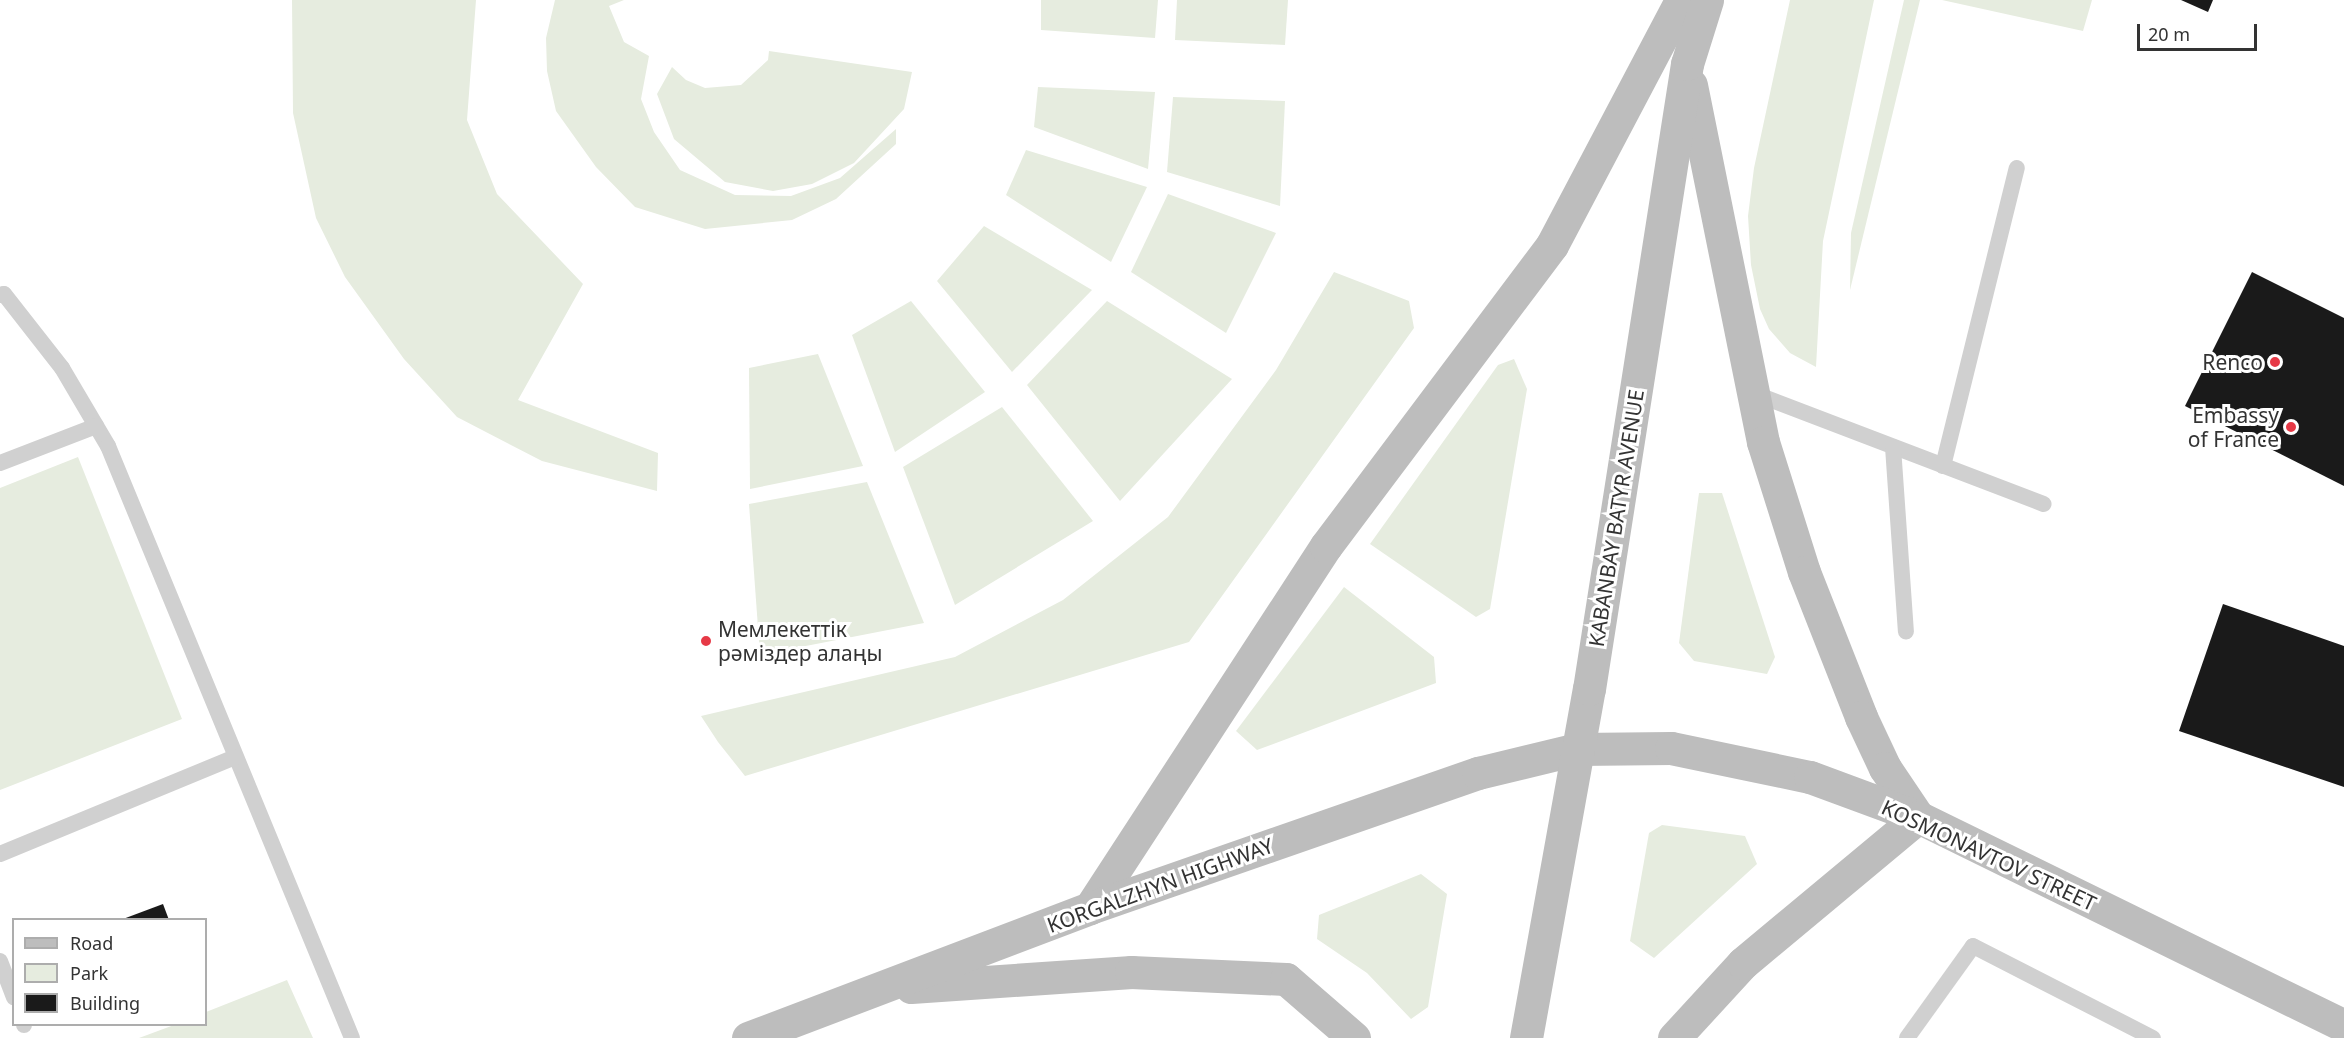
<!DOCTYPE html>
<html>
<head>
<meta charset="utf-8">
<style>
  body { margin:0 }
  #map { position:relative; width:2344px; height:1038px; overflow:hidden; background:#fff; font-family:"Noto Sans",sans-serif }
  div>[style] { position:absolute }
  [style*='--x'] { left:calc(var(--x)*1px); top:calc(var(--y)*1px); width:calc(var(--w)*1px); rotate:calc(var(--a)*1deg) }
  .green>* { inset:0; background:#e6ecdf }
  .building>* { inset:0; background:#1a1a1a }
  .lane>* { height:16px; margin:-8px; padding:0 8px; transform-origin:8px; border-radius:8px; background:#d0d0d0 }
  .secondary>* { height:33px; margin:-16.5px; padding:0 16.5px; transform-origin:16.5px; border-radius:16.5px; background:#bdbdbd }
  .dots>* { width:16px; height:16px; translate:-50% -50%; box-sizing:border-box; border:3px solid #fff; border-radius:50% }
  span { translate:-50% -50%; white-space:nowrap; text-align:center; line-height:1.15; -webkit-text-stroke:6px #fff; paint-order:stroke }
  .poi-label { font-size:21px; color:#333 }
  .right { translate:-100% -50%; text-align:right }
  .left { translate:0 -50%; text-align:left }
  .street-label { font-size:21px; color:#333 }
  .legend { position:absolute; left:12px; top:918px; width:195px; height:108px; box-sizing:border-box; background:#fff; border:2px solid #adadad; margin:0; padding:8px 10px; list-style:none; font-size:18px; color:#333 }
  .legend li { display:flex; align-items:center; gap:12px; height:30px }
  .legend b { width:30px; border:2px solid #adadad }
  .scale { position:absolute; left:2137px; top:24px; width:120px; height:27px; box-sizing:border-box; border:3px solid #333; border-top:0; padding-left:8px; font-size:18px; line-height:21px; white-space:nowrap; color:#333; -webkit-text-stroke:4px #fff; paint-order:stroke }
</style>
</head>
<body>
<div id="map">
  <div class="green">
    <div style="clip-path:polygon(292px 0,476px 0,467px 120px,497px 194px,583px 284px,518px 400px,658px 453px,657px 491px,542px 461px,457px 417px,404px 359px,345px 277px,316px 218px,293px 113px)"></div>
    <div style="clip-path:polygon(555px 0,624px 0,609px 6px,624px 42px,649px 56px,641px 99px,654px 132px,680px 170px,735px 195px,791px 196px,840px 178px,896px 129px,896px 144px,836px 199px,792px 220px,705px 229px,635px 207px,596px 167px,556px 111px,547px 71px,546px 38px)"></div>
    <div style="clip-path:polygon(1041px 0,1158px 0,1155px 38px,1041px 30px)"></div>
    <div style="clip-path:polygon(1177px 0,1288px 0,1285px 45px,1175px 40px)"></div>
    <div style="clip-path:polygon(1790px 0,1874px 0,1823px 241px,1816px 367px,1790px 353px,1769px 329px,1760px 309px,1751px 265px,1748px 216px,1754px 168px)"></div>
    <div style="clip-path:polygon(1904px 0,1920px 0,1850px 290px,1851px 233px)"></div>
    <div style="clip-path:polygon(1942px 0,2092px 0,2083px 31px)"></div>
    <div style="clip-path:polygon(769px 51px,912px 72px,904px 109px,854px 163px,812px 184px,773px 191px,725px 182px,674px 139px,657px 94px,672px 67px,686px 80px,705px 88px,741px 85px,768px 60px)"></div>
    <div style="clip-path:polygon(1038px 87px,1155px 92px,1148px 169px,1034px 127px)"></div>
    <div style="clip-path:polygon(1173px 97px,1285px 101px,1280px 206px,1167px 172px)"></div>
    <div style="clip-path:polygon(1026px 150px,1147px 187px,1111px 262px,1006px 195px)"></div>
    <div style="clip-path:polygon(1168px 194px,1276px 233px,1226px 333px,1131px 272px)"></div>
    <div style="clip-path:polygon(984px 226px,1092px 290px,1012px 372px,937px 281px)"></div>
    <div style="clip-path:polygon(1334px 272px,1409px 301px,1414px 328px,1189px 642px,745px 776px,718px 742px,701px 716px,955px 657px,1063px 600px,1168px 517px,1276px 370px)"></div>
    <div style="clip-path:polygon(911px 301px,985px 392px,895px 452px,852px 335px)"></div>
    <div style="clip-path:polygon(1107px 301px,1232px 379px,1120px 501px,1027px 385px)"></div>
    <div style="clip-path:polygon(818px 354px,863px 466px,750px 489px,749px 368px)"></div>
    <div style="clip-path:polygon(1514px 359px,1527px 389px,1490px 609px,1476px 617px,1370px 544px,1498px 365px)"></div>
    <div style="clip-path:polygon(1002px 407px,1093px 521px,955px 605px,903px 467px)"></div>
    <div style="clip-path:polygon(78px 457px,182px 719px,0 790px,0 488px)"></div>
    <div style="clip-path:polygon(867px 482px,924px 623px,760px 655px,749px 504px)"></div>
    <div style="clip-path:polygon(1699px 493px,1722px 493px,1775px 657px,1767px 674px,1694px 661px,1679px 643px)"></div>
    <div style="clip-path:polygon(1344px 587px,1434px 657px,1436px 683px,1257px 750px,1236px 731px)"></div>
    <div style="clip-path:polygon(1662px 825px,1745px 836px,1757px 864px,1654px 958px,1630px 941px,1649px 833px)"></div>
    <div style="clip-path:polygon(1421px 874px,1447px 894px,1428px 1007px,1411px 1019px,1367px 973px,1317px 939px,1319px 915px)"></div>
    <div style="clip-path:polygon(287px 980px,313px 1038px,139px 1038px,174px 1025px,206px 1024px,206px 1012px)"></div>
  </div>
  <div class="building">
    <div style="clip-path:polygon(2181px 0,2213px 0,2208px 12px)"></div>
    <div style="clip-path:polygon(2252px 272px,2344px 318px,2344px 486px,2185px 406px)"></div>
    <div style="clip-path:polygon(2223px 604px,2344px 646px,2344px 787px,2179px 731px)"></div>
    <div style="clip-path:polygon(163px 904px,169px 920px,123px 920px,123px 919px)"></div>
  </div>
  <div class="lane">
    <div style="--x:0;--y:295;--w:4;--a:-14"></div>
    <div style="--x:4;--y:294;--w:94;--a:51.9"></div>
    <div style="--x:62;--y:368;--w:91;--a:59.5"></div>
    <div style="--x:108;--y:446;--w:640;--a:67.6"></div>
    <div style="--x:1753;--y:393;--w:311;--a:20.9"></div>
    <div style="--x:1893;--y:447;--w:185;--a:86"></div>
    <div style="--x:0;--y:463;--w:103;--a:-21.1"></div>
    <div style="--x:1943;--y:466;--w:307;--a:-76.1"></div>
    <div style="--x:0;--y:854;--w:254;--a:-22.4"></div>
    <div style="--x:0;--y:961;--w:39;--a:69"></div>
    <div style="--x:24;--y:1024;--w:1;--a:90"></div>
    <div style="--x:1907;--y:1038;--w:113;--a:-54.3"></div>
    <div style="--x:1973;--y:946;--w:202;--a:27.1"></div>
  </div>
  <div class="secondary">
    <div style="--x:1691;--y:85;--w:364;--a:78.6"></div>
    <div style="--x:1763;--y:442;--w:136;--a:72.5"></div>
    <div style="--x:1804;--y:572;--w:156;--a:68.5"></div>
    <div style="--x:1861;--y:717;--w:56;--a:64.8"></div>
    <div style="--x:1885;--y:768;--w:59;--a:56"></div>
    <div style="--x:1090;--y:908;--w:432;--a:-56.9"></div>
    <div style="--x:1326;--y:546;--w:376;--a:-53.1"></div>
    <div style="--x:1552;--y:245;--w:277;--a:-62.2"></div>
    <div style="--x:911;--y:987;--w:221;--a:-3.9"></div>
    <div style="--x:1131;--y:972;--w:155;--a:2.6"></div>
    <div style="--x:1286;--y:979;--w:90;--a:40.9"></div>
    <div style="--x:748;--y:1038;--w:366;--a:-20.8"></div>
    <div style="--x:1090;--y:908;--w:411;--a:-19.2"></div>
    <div style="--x:1478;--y:773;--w:102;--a:-13.6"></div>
    <div style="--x:1577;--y:749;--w:94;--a:-0.6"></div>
    <div style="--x:1671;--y:748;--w:142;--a:11.8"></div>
    <div style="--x:1810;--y:777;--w:115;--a:20.3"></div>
    <div style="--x:1918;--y:817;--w:475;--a:26.1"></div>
    <div style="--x:1526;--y:1038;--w:355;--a:-79.8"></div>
    <div style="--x:1589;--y:689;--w:633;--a:-81.09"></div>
    <div style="--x:1687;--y:64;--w:67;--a:-72.6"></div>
    <div style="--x:1674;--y:1038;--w:102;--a:-47.4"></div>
    <div style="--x:1743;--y:963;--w:228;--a:-39.8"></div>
  </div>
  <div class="dots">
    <div style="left:2275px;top:362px;background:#e63946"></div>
    <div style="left:2291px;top:427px;background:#e63946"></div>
    <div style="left:706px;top:641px;background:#e63946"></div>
  </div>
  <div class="poi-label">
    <span class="right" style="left:2263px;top:362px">Renco</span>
    <span class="right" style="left:2279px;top:427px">Embassy<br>of France</span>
    <span class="left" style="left:718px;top:641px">Мемлекеттік<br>рәміздер алаңы</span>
  </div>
  <div class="street-label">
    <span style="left:1616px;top:518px;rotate:-81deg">KABANBAY BATYR AVENUE</span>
    <span style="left:1989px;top:855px;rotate:25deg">KOSMONAVTOV STREET</span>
    <span style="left:1160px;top:885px;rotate:-20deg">KORGALZHYN HIGHWAY</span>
  </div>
  <ul class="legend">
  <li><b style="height:8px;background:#bdbdbd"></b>Road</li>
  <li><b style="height:16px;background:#e6ecdf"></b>Park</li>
  <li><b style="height:16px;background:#1a1a1a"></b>Building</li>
  </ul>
  <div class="scale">20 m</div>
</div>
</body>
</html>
